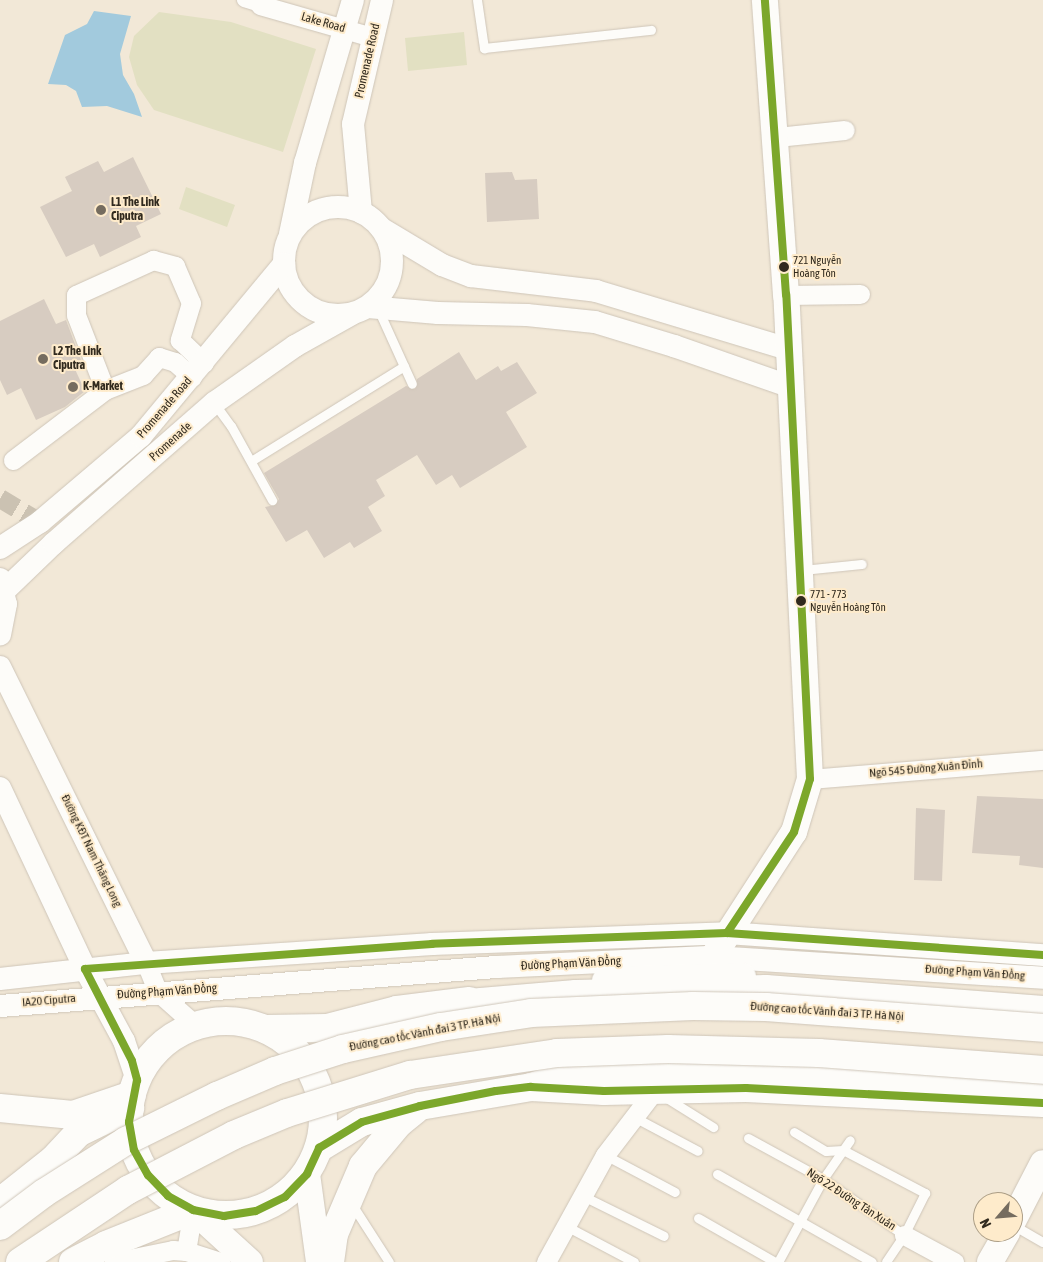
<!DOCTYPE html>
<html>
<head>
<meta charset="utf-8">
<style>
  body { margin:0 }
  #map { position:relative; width:1043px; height:1262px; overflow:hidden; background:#f2e8d7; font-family:"Asap Condensed",sans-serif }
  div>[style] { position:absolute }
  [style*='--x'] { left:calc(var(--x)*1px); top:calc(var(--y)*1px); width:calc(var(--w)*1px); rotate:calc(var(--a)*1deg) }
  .green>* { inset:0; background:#e2e0c2 }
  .water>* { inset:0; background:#a2cadd }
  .building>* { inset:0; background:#d7ccc1 }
  .minor-tunnel>* { height:19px; margin-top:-9.5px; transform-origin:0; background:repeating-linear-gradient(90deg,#cbc2b2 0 19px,transparent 0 28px) }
  .roads { filter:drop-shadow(0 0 1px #cec5b8) drop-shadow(0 0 1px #cec5b8) }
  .service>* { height:9px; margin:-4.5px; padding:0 4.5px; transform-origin:4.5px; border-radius:4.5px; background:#fdfcf9 }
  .pedestrian>* { height:14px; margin:-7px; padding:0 7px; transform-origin:7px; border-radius:7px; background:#fdfcf9 }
  .minor>* { height:19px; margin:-9.5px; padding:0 9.5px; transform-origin:9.5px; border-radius:9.5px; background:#fdfcf9 }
  .tertiary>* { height:22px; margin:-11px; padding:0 11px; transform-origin:11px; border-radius:11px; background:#fdfcf9 }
  .tertiary>.ring { margin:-11px; padding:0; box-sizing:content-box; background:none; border:22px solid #fdfcf9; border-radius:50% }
  .secondary>* { height:26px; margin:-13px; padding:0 13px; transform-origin:13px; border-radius:13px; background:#fdfcf9 }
  .primary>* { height:28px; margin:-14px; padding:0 14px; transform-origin:14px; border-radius:14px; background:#fdfcf9 }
  .primary>.ring { margin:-14px; padding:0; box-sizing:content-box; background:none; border:28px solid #fdfcf9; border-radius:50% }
  .trunk>* { height:28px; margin:-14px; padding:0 14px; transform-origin:14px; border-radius:14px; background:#fdfcf9 }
  .motorway>* { height:28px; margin:-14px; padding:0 14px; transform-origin:14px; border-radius:14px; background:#fdfcf9 }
  .bridges { filter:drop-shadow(0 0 1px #cec5b8) drop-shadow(0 0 1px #cec5b8) }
  .motorway-bridge>* { height:28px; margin:-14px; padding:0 14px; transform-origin:14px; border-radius:14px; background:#fdfcf9 }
  .bus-1>* { height:8px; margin:-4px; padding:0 4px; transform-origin:4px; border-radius:4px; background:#7ca72b }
  .dots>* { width:14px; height:14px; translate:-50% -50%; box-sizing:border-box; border:2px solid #feebcb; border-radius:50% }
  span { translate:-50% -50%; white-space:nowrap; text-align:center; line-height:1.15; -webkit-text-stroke:4px #feebcb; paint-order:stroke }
  .bus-label { font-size:11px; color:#312a1e }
  .left { translate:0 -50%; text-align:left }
  .street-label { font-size:12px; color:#312a1e }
  .poi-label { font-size:12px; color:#312a1e; font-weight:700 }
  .north { position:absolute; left:973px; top:1192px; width:50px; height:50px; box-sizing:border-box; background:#feebcb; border:1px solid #ac9e86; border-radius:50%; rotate:243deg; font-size:14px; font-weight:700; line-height:20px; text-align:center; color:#312a1e }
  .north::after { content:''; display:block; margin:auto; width:18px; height:22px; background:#756c5f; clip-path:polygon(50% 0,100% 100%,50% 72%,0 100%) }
</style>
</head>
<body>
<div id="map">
  <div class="green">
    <div style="clip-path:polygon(159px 12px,231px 22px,316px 49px,283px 152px,154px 110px,137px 85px,129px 57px,134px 36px)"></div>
    <div style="clip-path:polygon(464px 32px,467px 65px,408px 71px,405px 38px)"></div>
    <div style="clip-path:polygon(186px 187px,235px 205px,227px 227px,179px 209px)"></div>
  </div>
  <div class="water">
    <div style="clip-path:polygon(94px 11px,131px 16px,120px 54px,123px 75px,134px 94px,142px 117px,107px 106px,82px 107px,76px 91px,66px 85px,48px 84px,65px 35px,87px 24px)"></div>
  </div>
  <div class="building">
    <div style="clip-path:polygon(133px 157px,161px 214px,136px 226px,141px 237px,100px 257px,94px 244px,66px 257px,40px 207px,72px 191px,65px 177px,98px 161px,104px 172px)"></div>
    <div style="clip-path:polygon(512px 172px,515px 180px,537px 179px,539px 219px,487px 222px,485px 173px)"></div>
    <div style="clip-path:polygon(44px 299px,56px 324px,66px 320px,82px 363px,74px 367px,85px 391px,65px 407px,36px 420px,21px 388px,7px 395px,0 380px,0 321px)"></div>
    <div style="clip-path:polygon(459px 352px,476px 380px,498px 366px,501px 371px,517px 362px,537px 393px,506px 412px,527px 447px,460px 488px,452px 475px,436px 485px,417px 455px,376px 480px,385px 496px,368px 507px,382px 531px,354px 548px,350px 542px,324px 558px,307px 530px,286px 542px,265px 507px,275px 505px,279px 499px,264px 473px,406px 386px,415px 389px,417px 379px)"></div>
    <div style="clip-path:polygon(977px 796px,1043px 799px,1043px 868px,1019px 865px,1020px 856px,972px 853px)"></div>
    <div style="clip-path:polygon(916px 808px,945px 810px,942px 881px,914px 880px)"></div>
  </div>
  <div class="minor-tunnel">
    <div style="--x:0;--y:498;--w:47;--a:31"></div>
  </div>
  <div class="roads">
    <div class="service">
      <div style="--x:477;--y:0;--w:49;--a:81.7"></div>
      <div style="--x:484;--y:48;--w:168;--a:-6.2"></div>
      <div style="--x:378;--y:309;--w:82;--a:65.6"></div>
      <div style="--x:214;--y:403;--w:29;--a:54"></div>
      <div style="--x:231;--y:426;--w:85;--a:61"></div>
      <div style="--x:251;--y:461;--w:180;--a:-31.8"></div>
      <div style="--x:802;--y:570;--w:60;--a:-5.7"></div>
      <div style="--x:665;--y:1097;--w:57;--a:32"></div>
      <div style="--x:634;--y:1117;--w:72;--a:28"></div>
      <div style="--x:794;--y:1132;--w:37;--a:31"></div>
      <div style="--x:826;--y:1151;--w:17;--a:-3"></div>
      <div style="--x:843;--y:1150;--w:93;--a:27.7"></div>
      <div style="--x:925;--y:1193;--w:47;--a:116.6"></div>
      <div style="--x:904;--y:1235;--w:32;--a:124"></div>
      <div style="--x:748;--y:1138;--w:85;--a:28.7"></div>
      <div style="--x:823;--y:1179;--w:98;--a:34.7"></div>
      <div style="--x:605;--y:1155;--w:79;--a:27.9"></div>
      <div style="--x:717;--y:1174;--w:178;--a:29.6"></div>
      <div style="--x:583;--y:1196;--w:90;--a:26.3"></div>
      <div style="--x:351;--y:1203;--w:70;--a:57.2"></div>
      <div style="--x:698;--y:1218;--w:89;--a:29.7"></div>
      <div style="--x:1013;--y:1225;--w:34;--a:30"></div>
      <div style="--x:566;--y:1226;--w:77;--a:27.9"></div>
      <div style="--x:778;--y:1262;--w:94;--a:-61.5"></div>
      <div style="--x:823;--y:1179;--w:47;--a:-55.3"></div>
    </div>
    <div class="pedestrian">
      <div style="--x:244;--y:0;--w:17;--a:17"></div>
    </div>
    <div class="minor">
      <div style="--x:260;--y:5;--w:116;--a:15.9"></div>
      <div style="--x:777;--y:137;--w:68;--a:-5.9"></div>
      <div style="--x:786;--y:295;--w:74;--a:-0.8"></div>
      <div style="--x:192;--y:377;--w:23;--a:-139"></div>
      <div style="--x:175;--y:362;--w:17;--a:-163"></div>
      <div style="--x:159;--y:357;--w:24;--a:132"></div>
      <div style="--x:143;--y:375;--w:41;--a:158.5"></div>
      <div style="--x:105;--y:390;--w:80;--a:-111.1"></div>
      <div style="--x:76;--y:315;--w:20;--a:-90"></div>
      <div style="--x:76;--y:295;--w:85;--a:-24.4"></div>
      <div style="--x:153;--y:260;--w:23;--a:15"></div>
      <div style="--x:175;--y:266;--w:40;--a:66.6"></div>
      <div style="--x:191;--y:303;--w:39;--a:107"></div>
      <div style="--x:180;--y:340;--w:33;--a:44"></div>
      <div style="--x:13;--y:460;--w:116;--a:-37.3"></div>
      <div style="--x:810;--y:779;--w:234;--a:-4.7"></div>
      <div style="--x:146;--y:963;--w:31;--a:68"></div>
      <div style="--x:158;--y:992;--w:48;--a:41.6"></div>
      <div style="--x:904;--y:1235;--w:57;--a:28.4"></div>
      <div style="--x:186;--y:1251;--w:42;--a:-80.3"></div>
      <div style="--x:114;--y:1262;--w:60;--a:-11.5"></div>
      <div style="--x:173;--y:1250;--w:13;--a:4"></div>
      <div style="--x:186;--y:1251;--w:36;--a:18"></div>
      <div style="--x:546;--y:1262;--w:122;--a:-61.1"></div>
      <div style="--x:605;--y:1155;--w:81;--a:-52.6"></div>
    </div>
    <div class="tertiary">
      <div class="ring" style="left:284px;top:207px;width:86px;height:86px"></div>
      <div style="--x:361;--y:212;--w:88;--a:-95.2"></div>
      <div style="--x:353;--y:124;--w:127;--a:-76.8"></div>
      <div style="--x:382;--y:229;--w:70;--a:31"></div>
      <div style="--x:442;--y:265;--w:31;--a:21"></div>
      <div style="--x:471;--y:276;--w:126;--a:6.8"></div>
      <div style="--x:596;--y:291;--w:201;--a:16.8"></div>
      <div style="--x:290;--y:234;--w:73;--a:-78.1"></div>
      <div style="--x:305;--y:163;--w:170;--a:-73.6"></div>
      <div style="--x:368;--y:307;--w:70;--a:4.9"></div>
      <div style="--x:438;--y:313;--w:89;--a:1.3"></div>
      <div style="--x:527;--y:315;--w:68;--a:5.9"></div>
      <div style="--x:595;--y:322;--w:83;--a:16.9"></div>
      <div style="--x:674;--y:346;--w:124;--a:19.3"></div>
      <div style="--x:0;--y:548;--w:48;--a:-33"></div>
      <div style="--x:40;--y:522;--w:133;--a:-40.4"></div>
      <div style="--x:141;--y:436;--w:224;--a:-50.3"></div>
      <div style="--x:0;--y:579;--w:26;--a:77"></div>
      <div style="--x:6;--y:604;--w:31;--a:101"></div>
      <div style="--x:5;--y:590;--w:68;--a:-43.8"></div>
      <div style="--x:54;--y:543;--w:213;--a:-41.2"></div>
      <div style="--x:214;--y:403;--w:99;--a:-35.1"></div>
      <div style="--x:295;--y:346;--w:65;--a:-29.3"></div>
      <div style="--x:0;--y:667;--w:330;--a:63.7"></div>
      <div style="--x:0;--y:788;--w:200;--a:64.8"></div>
      <div style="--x:85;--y:969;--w:82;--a:61.6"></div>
      <div style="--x:124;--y:1041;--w:41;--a:71.6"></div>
      <div style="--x:0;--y:979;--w:147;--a:-6.3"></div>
      <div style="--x:146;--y:963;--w:287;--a:-3.8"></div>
      <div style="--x:432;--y:944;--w:295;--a:-2.1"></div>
      <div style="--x:727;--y:933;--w:317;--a:4"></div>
      <div style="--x:0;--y:1006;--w:499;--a:-4.5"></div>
      <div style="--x:497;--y:967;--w:216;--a:-2.7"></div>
      <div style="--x:713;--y:957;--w:331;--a:3.6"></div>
    </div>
    <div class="secondary">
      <div style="--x:713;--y:957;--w:149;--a:-57.1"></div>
      <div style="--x:794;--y:832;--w:55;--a:-73.2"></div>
      <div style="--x:810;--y:779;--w:485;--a:-92.8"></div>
      <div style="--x:786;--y:295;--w:296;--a:-94.1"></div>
      <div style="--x:307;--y:1174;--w:89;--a:82.2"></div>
      <div style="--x:193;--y:1210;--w:77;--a:42.4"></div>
      <div style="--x:1013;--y:1221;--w:65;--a:-62.7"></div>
      <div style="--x:990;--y:1262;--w:34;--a:-60"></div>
    </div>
    <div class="primary">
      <div style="--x:606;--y:981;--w:136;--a:-1.7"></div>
      <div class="ring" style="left:129px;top:1021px;width:166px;height:166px"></div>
      <div style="--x:266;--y:1029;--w:61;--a:-0.9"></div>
      <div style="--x:327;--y:1028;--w:72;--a:-14.4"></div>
      <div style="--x:397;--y:1010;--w:73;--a:-7.1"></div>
      <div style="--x:0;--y:1108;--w:73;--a:5.5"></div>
      <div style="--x:73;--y:1115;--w:62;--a:-18.7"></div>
      <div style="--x:319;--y:1148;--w:50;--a:-31.2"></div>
      <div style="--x:362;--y:1122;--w:60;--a:-15.4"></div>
      <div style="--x:420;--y:1106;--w:113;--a:-9.7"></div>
      <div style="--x:531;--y:1087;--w:73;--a:3.1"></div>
      <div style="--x:604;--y:1091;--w:142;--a:-1.2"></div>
      <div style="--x:746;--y:1088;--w:297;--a:2.9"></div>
      <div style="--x:330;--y:1262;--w:28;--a:-82"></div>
      <div style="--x:334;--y:1234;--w:74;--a:-66.9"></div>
      <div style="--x:363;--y:1166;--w:56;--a:-50.1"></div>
      <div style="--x:399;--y:1123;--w:21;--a:-39"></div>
    </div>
    <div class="trunk">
      <div style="--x:0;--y:1202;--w:68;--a:-38.4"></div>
      <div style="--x:53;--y:1160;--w:37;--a:-47"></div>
      <div style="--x:78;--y:1133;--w:58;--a:-25.7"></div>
      <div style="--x:73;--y:1262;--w:37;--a:-27"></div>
      <div style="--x:106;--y:1245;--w:94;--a:-21.9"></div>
    </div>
    <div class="motorway">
      <div style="--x:445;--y:1005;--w:131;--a:-4.8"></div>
      <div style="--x:576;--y:994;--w:190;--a:-1.5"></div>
      <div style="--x:766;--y:989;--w:278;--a:4.3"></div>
      <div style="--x:531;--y:1087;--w:55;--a:-18.1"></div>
      <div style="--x:583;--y:1070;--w:154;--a:-1.1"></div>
      <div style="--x:737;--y:1067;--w:307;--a:3.6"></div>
    </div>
  </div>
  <div class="bridges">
    <div class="motorway-bridge">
      <div style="--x:0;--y:1226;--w:55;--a:-36.9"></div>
      <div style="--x:44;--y:1193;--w:97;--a:-32.4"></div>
      <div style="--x:126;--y:1141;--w:102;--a:-26.3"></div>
      <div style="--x:217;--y:1096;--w:63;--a:-23.3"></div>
      <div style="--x:275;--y:1071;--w:71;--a:-17.9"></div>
      <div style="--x:343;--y:1049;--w:100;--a:-12.7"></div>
      <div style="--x:441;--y:1027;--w:91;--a:-8.8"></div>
      <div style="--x:531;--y:1013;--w:162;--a:-2.5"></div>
      <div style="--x:693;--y:1006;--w:73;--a:0.8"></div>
      <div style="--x:766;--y:1007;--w:278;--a:4.3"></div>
      <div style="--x:20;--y:1262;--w:130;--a:-33.7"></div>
      <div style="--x:128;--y:1190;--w:119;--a:-27.4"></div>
      <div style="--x:234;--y:1135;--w:57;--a:-22.5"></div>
      <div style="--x:287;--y:1113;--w:129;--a:-17.2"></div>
      <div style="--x:410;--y:1075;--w:149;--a:-8.5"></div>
      <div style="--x:557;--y:1053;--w:111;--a:-2.1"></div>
      <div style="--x:668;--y:1049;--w:151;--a:1.5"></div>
      <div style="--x:819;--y:1053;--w:225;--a:4.3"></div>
    </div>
  </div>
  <div class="bus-1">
    <div style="--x:727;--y:933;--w:121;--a:-56.4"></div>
    <div style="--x:794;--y:832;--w:55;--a:-73.2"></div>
    <div style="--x:810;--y:779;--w:485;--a:-92.8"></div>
    <div style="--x:786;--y:295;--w:296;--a:-94.1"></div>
    <div style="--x:1043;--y:955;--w:317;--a:-176"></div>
    <div style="--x:727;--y:933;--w:295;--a:177.9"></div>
    <div style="--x:432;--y:944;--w:348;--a:175.9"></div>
    <div style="--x:85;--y:969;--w:103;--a:62.9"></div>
    <div style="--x:132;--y:1061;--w:20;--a:75"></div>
    <div style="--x:137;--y:1080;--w:43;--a:100.8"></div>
    <div style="--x:129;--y:1122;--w:28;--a:80"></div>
    <div style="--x:134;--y:1150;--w:29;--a:61"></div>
    <div style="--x:148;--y:1175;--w:29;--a:46"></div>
    <div style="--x:168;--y:1196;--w:29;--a:29"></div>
    <div style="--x:193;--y:1210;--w:32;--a:11"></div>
    <div style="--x:224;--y:1216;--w:32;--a:-9"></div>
    <div style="--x:256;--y:1211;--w:32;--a:-26"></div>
    <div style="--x:285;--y:1197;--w:32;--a:-46"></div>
    <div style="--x:307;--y:1174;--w:29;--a:-65"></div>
    <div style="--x:319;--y:1148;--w:50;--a:-31.2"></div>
    <div style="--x:362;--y:1122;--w:60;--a:-15.4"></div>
    <div style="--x:420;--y:1106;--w:77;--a:-11.2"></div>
    <div style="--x:496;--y:1091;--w:35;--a:-7"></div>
    <div style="--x:531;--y:1087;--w:73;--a:3.1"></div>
    <div style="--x:604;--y:1091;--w:142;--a:-1.2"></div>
    <div style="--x:746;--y:1088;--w:297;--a:2.9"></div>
  </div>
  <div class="dots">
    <div style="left:101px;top:210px;background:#756c5f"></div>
    <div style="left:784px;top:267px;background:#312a1e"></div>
    <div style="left:43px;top:359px;background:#756c5f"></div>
    <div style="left:73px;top:387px;background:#756c5f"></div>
    <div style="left:801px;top:601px;background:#312a1e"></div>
  </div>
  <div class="bus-label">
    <span class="left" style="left:793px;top:267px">721 Nguyễn<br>Hoàng Tôn</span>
    <span class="left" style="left:810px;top:601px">771 - 773<br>Nguyễn Hoàng Tôn</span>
  </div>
  <div class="street-label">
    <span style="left:323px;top:23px;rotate:16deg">Lake Road</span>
    <span style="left:368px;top:61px;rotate:-77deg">Promenade Road</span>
    <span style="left:165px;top:408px;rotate:-49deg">Promenade Road</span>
    <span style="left:171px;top:442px;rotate:-42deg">Promenade</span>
    <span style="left:926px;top:769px;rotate:-5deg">Ngõ 545 Đường Xuân Đỉnh</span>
    <span style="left:91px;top:851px;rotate:64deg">Đường KĐT Nam Thăng Long</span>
    <span style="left:571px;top:964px;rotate:-3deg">Đường Phạm Văn Đồng</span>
    <span style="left:975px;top:973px;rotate:4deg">Đường Phạm Văn Đồng</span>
    <span style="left:167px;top:992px;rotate:-4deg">Đường Phạm Văn Đồng</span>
    <span style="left:49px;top:1001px;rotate:-5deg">IA20 Ciputra</span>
    <span style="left:827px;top:1012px;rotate:4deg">Đường cao tốc Vành đai 3 TP. Hà Nội</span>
    <span style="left:425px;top:1033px;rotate:-11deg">Đường cao tốc Vành đai 3 TP. Hà Nội</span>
    <span style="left:851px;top:1200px;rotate:33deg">Ngõ 22 Đường Tân Xuân</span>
  </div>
  <div class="poi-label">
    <span class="left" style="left:111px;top:210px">L1 The Link<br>Ciputra</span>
    <span class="left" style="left:53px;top:359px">L2 The Link<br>Ciputra</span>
    <span class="left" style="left:83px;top:387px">K-Market</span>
  </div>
  <div class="north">N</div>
</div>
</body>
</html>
